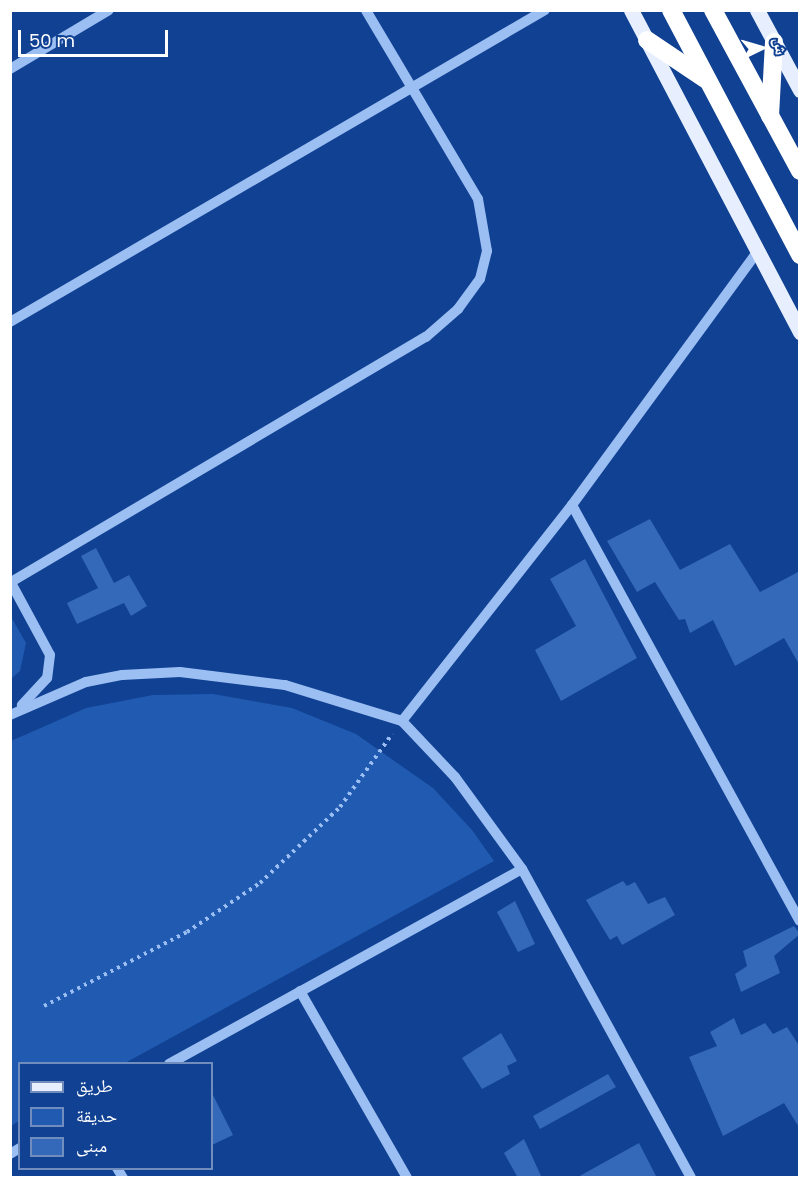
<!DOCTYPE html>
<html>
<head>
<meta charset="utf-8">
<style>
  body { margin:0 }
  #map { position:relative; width:810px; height:1188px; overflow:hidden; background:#104192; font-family:Poppins,"Noto Naskh Arabic",sans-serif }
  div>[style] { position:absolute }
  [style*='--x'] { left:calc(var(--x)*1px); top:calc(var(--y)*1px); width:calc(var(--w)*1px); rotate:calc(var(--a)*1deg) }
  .green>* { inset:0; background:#215ab1 }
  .building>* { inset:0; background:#3468b9 }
  .path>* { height:4px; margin-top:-2px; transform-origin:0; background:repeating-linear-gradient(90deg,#9bbef3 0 3px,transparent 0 7.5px) }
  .minor>* { height:10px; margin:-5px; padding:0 5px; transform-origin:5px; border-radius:5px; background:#9bbef3 }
  .major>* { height:15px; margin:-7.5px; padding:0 7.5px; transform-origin:7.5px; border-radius:7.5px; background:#e7efff }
  .highway>* { height:18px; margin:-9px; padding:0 9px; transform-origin:9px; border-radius:9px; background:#fff }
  span { translate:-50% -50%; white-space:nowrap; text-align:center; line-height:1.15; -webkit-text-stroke:4.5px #104192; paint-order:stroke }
  .frame { position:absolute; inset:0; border:12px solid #fff; pointer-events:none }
  .legend { position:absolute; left:18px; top:1062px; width:195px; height:108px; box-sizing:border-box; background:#104192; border:2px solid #708dbe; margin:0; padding:8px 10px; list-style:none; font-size:18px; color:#fff }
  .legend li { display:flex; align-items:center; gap:12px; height:30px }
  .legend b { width:30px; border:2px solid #708dbe }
  .north { position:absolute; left:732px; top:18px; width:60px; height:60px; -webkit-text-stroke:4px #104192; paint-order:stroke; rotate:85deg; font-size:16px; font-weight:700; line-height:24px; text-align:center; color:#fff }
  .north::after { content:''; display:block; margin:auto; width:21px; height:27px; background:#fff; clip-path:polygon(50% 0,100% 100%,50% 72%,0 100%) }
  .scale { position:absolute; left:18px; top:30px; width:150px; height:27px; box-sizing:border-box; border:3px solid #fff; border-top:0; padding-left:8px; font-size:18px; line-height:21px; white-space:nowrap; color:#fff; -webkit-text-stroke:4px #104192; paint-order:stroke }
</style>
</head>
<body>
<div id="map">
  <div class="green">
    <div style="clip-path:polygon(10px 615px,26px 643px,20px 671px,11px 679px)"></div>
    <div style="clip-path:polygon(213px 694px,292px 708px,356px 734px,433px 788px,472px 830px,494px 861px,125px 1063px,20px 1064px,19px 1121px,11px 1126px,11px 741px,86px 708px,153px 695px)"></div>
  </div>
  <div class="building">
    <div style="clip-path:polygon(650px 519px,680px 570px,730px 544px,760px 592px,800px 571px,800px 666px,784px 638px,735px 666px,713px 620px,690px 633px,685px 619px,679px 620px,655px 582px,637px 592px,607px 541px)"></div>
    <div style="clip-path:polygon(96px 548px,114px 583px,129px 575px,147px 606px,131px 616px,124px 603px,77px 624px,67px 603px,98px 588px,81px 556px)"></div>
    <div style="clip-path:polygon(585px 559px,637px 658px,561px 701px,535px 650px,576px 626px,550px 579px)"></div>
    <div style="clip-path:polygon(623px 881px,627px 886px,635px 882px,648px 904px,665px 897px,675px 915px,622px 945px,617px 936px,610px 940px,586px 900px)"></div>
    <div style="clip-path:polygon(515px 901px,535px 944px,518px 952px,497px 912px)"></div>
    <div style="clip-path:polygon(794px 926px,800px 934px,774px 956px,780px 973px,741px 992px,735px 974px,747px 966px,743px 951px)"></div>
    <div style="clip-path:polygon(734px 1018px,741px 1035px,765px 1023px,773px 1034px,787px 1027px,800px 1047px,800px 1129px,784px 1103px,723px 1136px,689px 1057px,717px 1046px,710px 1032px)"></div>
    <div style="clip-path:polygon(501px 1033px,517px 1061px,507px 1066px,510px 1074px,482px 1089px,462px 1058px)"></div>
    <div style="clip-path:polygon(608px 1074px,616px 1087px,540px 1129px,533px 1116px)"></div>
    <div style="clip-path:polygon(212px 1093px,233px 1135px,212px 1145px)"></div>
    <div style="clip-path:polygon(524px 1139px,542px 1178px,518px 1178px,504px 1153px)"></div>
    <div style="clip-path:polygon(639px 1143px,657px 1178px,576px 1178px)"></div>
  </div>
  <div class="path">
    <div style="--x:44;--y:1006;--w:161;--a:-27.4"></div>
    <div style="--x:187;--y:932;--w:88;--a:-33.9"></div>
    <div style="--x:260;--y:883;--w:110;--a:-43.5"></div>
    <div style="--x:340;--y:807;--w:90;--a:-54.5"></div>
  </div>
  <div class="minor">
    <div style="--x:10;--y:69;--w:115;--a:-30.8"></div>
    <div style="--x:10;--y:322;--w:619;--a:-30.25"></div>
    <div style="--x:572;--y:505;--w:474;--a:61.3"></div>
    <div style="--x:10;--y:581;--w:84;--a:61.6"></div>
    <div style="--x:50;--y:655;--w:23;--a:97"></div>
    <div style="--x:47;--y:678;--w:37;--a:133"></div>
    <div style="--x:11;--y:582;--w:482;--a:-30.6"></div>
    <div style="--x:426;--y:337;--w:43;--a:-41.2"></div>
    <div style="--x:458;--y:309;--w:37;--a:-54"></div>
    <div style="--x:480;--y:279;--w:29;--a:-76"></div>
    <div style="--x:487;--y:251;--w:53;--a:-99.8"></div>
    <div style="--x:478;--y:199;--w:220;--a:-120.7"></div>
    <div style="--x:10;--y:715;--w:83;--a:-23.5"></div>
    <div style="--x:86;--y:682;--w:37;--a:-11"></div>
    <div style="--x:122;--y:675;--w:58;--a:-3"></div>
    <div style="--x:180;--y:672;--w:106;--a:7.1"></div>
    <div style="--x:285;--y:685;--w:122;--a:17.1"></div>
    <div style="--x:402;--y:721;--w:77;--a:46.6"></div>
    <div style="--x:455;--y:777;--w:114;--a:53.9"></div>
    <div style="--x:522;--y:869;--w:352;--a:61.3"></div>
    <div style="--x:402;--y:721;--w:275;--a:-51.8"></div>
    <div style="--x:572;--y:505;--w:315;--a:-53.8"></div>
    <div style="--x:300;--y:991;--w:215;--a:60.2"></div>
    <div style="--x:169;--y:1064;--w:403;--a:-28.9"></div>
    <div style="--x:10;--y:1154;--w:12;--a:-31"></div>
    <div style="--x:117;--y:1168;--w:12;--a:59"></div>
  </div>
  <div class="major">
    <div style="--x:631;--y:10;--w:364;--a:62.3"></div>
    <div style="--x:757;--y:10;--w:91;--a:61.7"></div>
  </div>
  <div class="highway">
    <div style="--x:671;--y:10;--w:277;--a:62.2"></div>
    <div style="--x:713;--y:10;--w:183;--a:61.6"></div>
    <div style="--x:647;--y:40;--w:70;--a:33.9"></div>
    <div style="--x:770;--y:116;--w:74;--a:-86.9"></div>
  </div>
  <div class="frame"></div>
  <ul class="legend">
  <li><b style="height:8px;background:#e7efff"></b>طريق</li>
  <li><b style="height:16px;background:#215ab1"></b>حديقة</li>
  <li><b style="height:16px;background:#3468b9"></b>مبنى</li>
  </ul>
  <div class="north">ش</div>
  <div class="scale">50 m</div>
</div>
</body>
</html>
